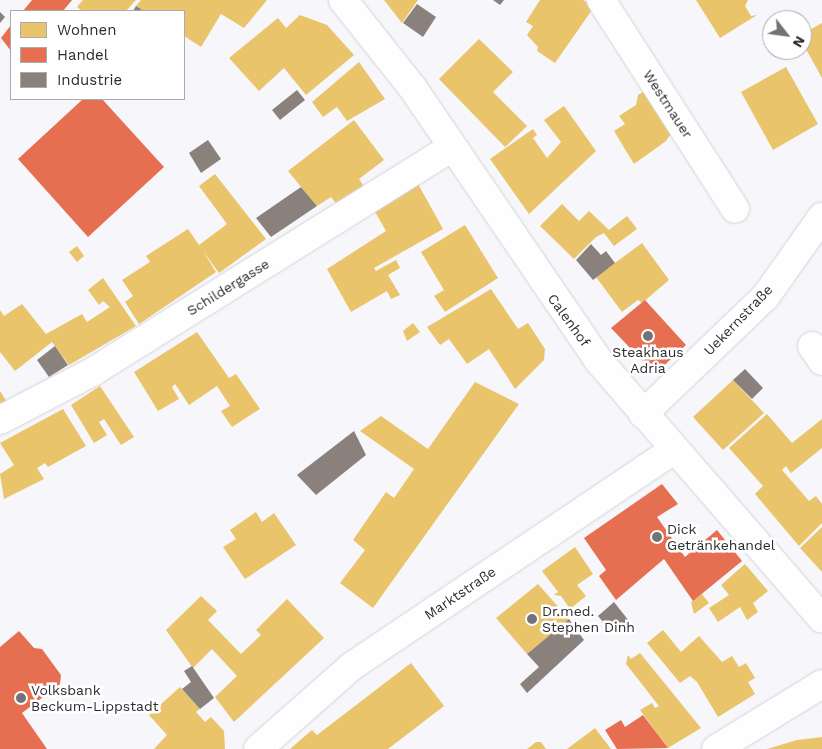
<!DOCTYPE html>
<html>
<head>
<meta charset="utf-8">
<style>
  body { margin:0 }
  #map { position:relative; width:822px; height:749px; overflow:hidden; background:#f6f6fb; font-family:"Work Sans",sans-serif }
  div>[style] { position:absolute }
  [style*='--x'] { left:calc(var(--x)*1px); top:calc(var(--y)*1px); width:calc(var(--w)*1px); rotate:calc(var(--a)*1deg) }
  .homes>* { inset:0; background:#e9c46a }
  .shops>* { inset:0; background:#e76f51 }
  .industry>* { inset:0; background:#8a817c }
  .roads { filter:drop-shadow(0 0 1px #d4d4d8) drop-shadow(0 0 1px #d4d4d8) }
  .street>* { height:28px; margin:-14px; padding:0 14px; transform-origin:14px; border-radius:14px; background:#fefefe }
  .dots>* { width:14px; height:14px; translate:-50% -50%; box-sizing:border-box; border:2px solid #fff; border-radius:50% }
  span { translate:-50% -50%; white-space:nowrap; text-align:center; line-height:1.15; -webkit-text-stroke:5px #fff; paint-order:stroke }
  .street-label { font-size:14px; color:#2d2d30 }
  .poi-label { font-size:14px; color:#2d2d30 }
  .left { translate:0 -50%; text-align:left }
  .legend { position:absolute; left:10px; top:10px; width:175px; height:90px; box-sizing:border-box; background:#fff; border:1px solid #ababac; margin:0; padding:6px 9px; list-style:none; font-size:15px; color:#2d2d30 }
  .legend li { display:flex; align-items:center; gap:10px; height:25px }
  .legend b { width:25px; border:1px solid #ababac }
  .north { position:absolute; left:762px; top:10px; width:50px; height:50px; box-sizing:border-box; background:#fff; border:1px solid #ababac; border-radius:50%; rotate:120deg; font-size:14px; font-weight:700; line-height:20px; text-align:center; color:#2d2d30 }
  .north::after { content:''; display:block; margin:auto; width:18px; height:22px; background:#737377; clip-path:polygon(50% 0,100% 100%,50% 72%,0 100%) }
</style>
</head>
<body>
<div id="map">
  <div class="homes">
    <div style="clip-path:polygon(83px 0,136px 0,126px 11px,82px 11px,77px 7px)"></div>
    <div style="clip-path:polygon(141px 0,267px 0,244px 28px,221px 14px,201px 47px,184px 36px,184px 11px,144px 11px,136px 6px)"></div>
    <div style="clip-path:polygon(384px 0,418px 0,402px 23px)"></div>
    <div style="clip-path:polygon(540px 0,583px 0,594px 7px,555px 63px,537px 51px,538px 47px,527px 35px,533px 26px,526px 22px)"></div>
    <div style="clip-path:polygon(696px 0,748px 0,745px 6px,751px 16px,757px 15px,720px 38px)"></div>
    <div style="clip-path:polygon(300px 15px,327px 25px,354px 55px,306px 95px,284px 68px,259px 91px,229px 58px,278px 18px,286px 28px)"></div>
    <div style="clip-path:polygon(822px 23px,822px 78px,802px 42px,802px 34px)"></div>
    <div style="clip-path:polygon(479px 39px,513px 72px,493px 92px,527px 126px,505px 147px,439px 79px)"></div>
    <div style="clip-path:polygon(359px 62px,385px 99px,347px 121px,337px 107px,323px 117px,312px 102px)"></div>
    <div style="clip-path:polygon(786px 67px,818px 124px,773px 150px,741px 92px)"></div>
    <div style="clip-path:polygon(648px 89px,675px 128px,666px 141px,634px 164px,614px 131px,625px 124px,619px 116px,636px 105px,638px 95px)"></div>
    <div style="clip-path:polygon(564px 106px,596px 151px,529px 214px,490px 159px,533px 129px,537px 135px,533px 138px,547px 158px,561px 142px,544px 120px)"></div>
    <div style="clip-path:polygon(354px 120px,384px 160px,359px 179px,367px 191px,339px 207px,331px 197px,317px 206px,288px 171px)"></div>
    <div style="clip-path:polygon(215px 174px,266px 239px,219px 273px,203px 251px,216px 272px,139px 324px,125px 302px,133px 296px,122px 280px,150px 262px,146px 256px,188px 229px,199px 245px,227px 224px,199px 186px)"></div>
    <div style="clip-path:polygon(418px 184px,443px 229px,374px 268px,376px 271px,396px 260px,400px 268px,388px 275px,400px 295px,391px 299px,387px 291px,351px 312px,327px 269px,386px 231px,374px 210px)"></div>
    <div style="clip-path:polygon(562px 204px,579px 221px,589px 211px,609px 230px,627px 216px,637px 229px,614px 246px,604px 233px,596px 237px,574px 259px,540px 226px)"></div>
    <div style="clip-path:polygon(465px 225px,498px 278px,445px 312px,434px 296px,444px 290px,421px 252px)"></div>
    <div style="clip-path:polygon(642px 243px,669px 280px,642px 303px,638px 300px,622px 312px,596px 277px)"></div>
    <div style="clip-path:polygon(77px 246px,84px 256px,77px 262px,69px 252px)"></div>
    <div style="clip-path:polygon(103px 278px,136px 326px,69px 365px,52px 342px,15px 371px,0 352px,0 310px,4px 316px,22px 304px,46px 334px,82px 314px,87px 322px,110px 307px,103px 301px,99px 305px,88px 290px)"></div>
    <div style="clip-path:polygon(491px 289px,518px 329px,528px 323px,545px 349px,544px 360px,515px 389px,489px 349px,467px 364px,449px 339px,440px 345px,427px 327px)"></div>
    <div style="clip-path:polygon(413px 323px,420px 332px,407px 341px,403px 331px)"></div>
    <div style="clip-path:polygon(197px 332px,229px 378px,236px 374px,260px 409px,232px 427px,221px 411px,230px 406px,217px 386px,189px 405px,175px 384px,172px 387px,179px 399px,158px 411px,134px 372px)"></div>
    <div style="clip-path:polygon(733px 380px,764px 413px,723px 450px,693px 417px)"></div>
    <div style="clip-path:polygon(475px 382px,519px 404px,373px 608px,340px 583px,365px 550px,353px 540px,386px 492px,394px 498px,414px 469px,360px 431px,381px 416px,428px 449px)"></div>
    <div style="clip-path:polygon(100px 386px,134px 437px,121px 445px,104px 419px,99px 422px,107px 435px,94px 443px,71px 405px)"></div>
    <div style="clip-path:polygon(0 391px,7px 402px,0 406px)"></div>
    <div style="clip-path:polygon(63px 409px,86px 446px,48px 467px,45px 463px,37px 468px,44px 479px,4px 499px,0 474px,14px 465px,0 443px)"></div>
    <div style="clip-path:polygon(767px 414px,792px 443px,822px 419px,822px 448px,791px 473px,786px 466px,782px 470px,809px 501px,816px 496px,822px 504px,822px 523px,799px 546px,755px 494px,763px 486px,729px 448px)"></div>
    <div style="clip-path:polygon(256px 512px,262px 522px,274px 513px,296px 545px,245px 579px,223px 547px,236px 539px,230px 530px)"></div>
    <div style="clip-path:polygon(822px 527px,822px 572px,800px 548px)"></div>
    <div style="clip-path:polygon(575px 547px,593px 574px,577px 585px,586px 596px,570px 609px,561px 596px,554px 595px,558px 592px,542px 571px)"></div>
    <div style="clip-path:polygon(745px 564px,768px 591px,753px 603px,758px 612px,747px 620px,740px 607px,718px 622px,709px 608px,729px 595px,721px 585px)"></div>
    <div style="clip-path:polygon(538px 584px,569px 619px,527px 654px,496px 618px)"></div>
    <div style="clip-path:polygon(702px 594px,709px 603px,694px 614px,691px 602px)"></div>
    <div style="clip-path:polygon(201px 596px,217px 611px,208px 620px,241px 654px,261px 635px,256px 630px,287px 599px,324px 638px,234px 722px,215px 697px,237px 676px,212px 649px,193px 668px,166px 630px)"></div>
    <div style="clip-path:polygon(663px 630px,681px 652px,699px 636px,722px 662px,732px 656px,739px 667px,746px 663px,755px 678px,748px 682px,755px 694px,718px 717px,697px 682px,690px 676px,680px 683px,647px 643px)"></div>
    <div style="clip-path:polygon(640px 653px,701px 728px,668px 748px,640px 710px,652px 703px,655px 708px,659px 706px,626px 664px,628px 655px,631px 659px)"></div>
    <div style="clip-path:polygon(411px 663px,444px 706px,388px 749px,290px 749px,312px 730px,317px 735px)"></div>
    <div style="clip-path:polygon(180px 687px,200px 709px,196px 712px,205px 722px,211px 717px,224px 731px,225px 749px,154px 749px,167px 735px,149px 715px)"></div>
    <div style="clip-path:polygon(595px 728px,611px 749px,567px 749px)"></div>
    <div style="clip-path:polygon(822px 737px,822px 749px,767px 749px,797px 740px)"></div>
    <div style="clip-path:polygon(536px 742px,541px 742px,546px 749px,527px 749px)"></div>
  </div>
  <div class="shops">
    <div style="clip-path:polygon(32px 0,72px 0,63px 11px,23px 11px)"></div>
    <div style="clip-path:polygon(11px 25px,11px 51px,1px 38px)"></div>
    <div style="clip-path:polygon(83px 99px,102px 99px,164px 167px,88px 237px,18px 159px)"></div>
    <div style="clip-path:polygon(645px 300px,686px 345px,655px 374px,611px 328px)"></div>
    <div style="clip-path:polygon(662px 484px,678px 504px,657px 517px,685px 557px,717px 530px,742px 561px,693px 601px,664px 559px,616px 600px,599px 576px,606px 570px,584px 538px)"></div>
    <div style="clip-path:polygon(19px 631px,34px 648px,42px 649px,61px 675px,60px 684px,22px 713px,47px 749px,0 749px,0 647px)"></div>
    <div style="clip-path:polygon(643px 715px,668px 748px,617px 749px,605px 730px,621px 720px,625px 727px)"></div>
  </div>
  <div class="industry">
    <div style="clip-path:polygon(493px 0,504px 0,500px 5px)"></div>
    <div style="clip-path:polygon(417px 4px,436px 17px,423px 37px,403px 23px)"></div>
    <div style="clip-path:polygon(136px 6px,144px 11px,133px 11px)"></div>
    <div style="clip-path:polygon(0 12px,5px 17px,0 23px)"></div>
    <div style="clip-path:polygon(297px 90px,305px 100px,280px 120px,272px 110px)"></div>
    <div style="clip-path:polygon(208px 140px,221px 159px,201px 173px,189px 153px)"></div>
    <div style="clip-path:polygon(301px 187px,317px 206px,271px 237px,256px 218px)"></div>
    <div style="clip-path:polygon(591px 244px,601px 255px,606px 251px,615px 263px,593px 280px,576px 260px)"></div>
    <div style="clip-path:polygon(55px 346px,68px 365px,49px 377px,37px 360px)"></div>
    <div style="clip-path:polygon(745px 369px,763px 388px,752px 399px,733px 380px)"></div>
    <div style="clip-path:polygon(354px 431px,366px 455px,316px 495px,297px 475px)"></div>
    <div style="clip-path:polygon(614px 602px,629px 621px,610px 630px,598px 616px)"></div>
    <div style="clip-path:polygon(569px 619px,584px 640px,527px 693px,520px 684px,539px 667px,527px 654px)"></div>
    <div style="clip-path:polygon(192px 666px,214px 698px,200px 709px,182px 689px,191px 682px,184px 671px)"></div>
  </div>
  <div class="roads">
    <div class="street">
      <div style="--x:343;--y:0;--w:111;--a:51.6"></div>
      <div style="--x:412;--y:87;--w:330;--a:55.7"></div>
      <div style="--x:598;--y:360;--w:342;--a:49.1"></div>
      <div style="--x:601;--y:0;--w:248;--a:57.3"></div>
      <div style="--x:812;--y:346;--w:18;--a:56"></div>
      <div style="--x:643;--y:414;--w:170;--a:-43.8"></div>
      <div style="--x:766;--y:296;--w:97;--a:-54.7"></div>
      <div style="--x:0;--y:420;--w:106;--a:-27.5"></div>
      <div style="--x:94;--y:371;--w:421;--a:-32"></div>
      <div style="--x:258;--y:749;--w:125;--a:-41.4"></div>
      <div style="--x:352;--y:666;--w:387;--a:-33.9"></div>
      <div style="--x:716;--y:749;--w:124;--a:-31.5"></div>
    </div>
  </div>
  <div class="dots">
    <div style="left:648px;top:336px;background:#737377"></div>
    <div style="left:657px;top:537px;background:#737377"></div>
    <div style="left:532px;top:619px;background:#737377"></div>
    <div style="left:21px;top:698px;background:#737377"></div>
  </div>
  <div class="street-label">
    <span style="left:668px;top:104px;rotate:57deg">Westmauer</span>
    <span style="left:228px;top:287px;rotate:-32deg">Schildergasse</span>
    <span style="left:569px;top:320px;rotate:54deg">Calenhof</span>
    <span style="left:738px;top:320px;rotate:-46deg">Uekernstraße</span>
    <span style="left:460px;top:593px;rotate:-34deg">Marktstraße</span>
  </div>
  <div class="poi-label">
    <span style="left:648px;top:360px">Steakhaus<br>Adria</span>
    <span class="left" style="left:667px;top:537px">Dick<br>Getränkehandel</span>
    <span class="left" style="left:542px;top:619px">Dr.med.<br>Stephen Dinh</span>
    <span class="left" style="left:31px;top:698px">Volksbank<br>Beckum-Lippstadt</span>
  </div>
  <ul class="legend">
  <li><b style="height:14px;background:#e9c46a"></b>Wohnen</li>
  <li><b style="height:14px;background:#e76f51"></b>Handel</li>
  <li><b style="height:14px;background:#8a817c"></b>Industrie</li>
  </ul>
  <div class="north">N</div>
</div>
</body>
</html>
